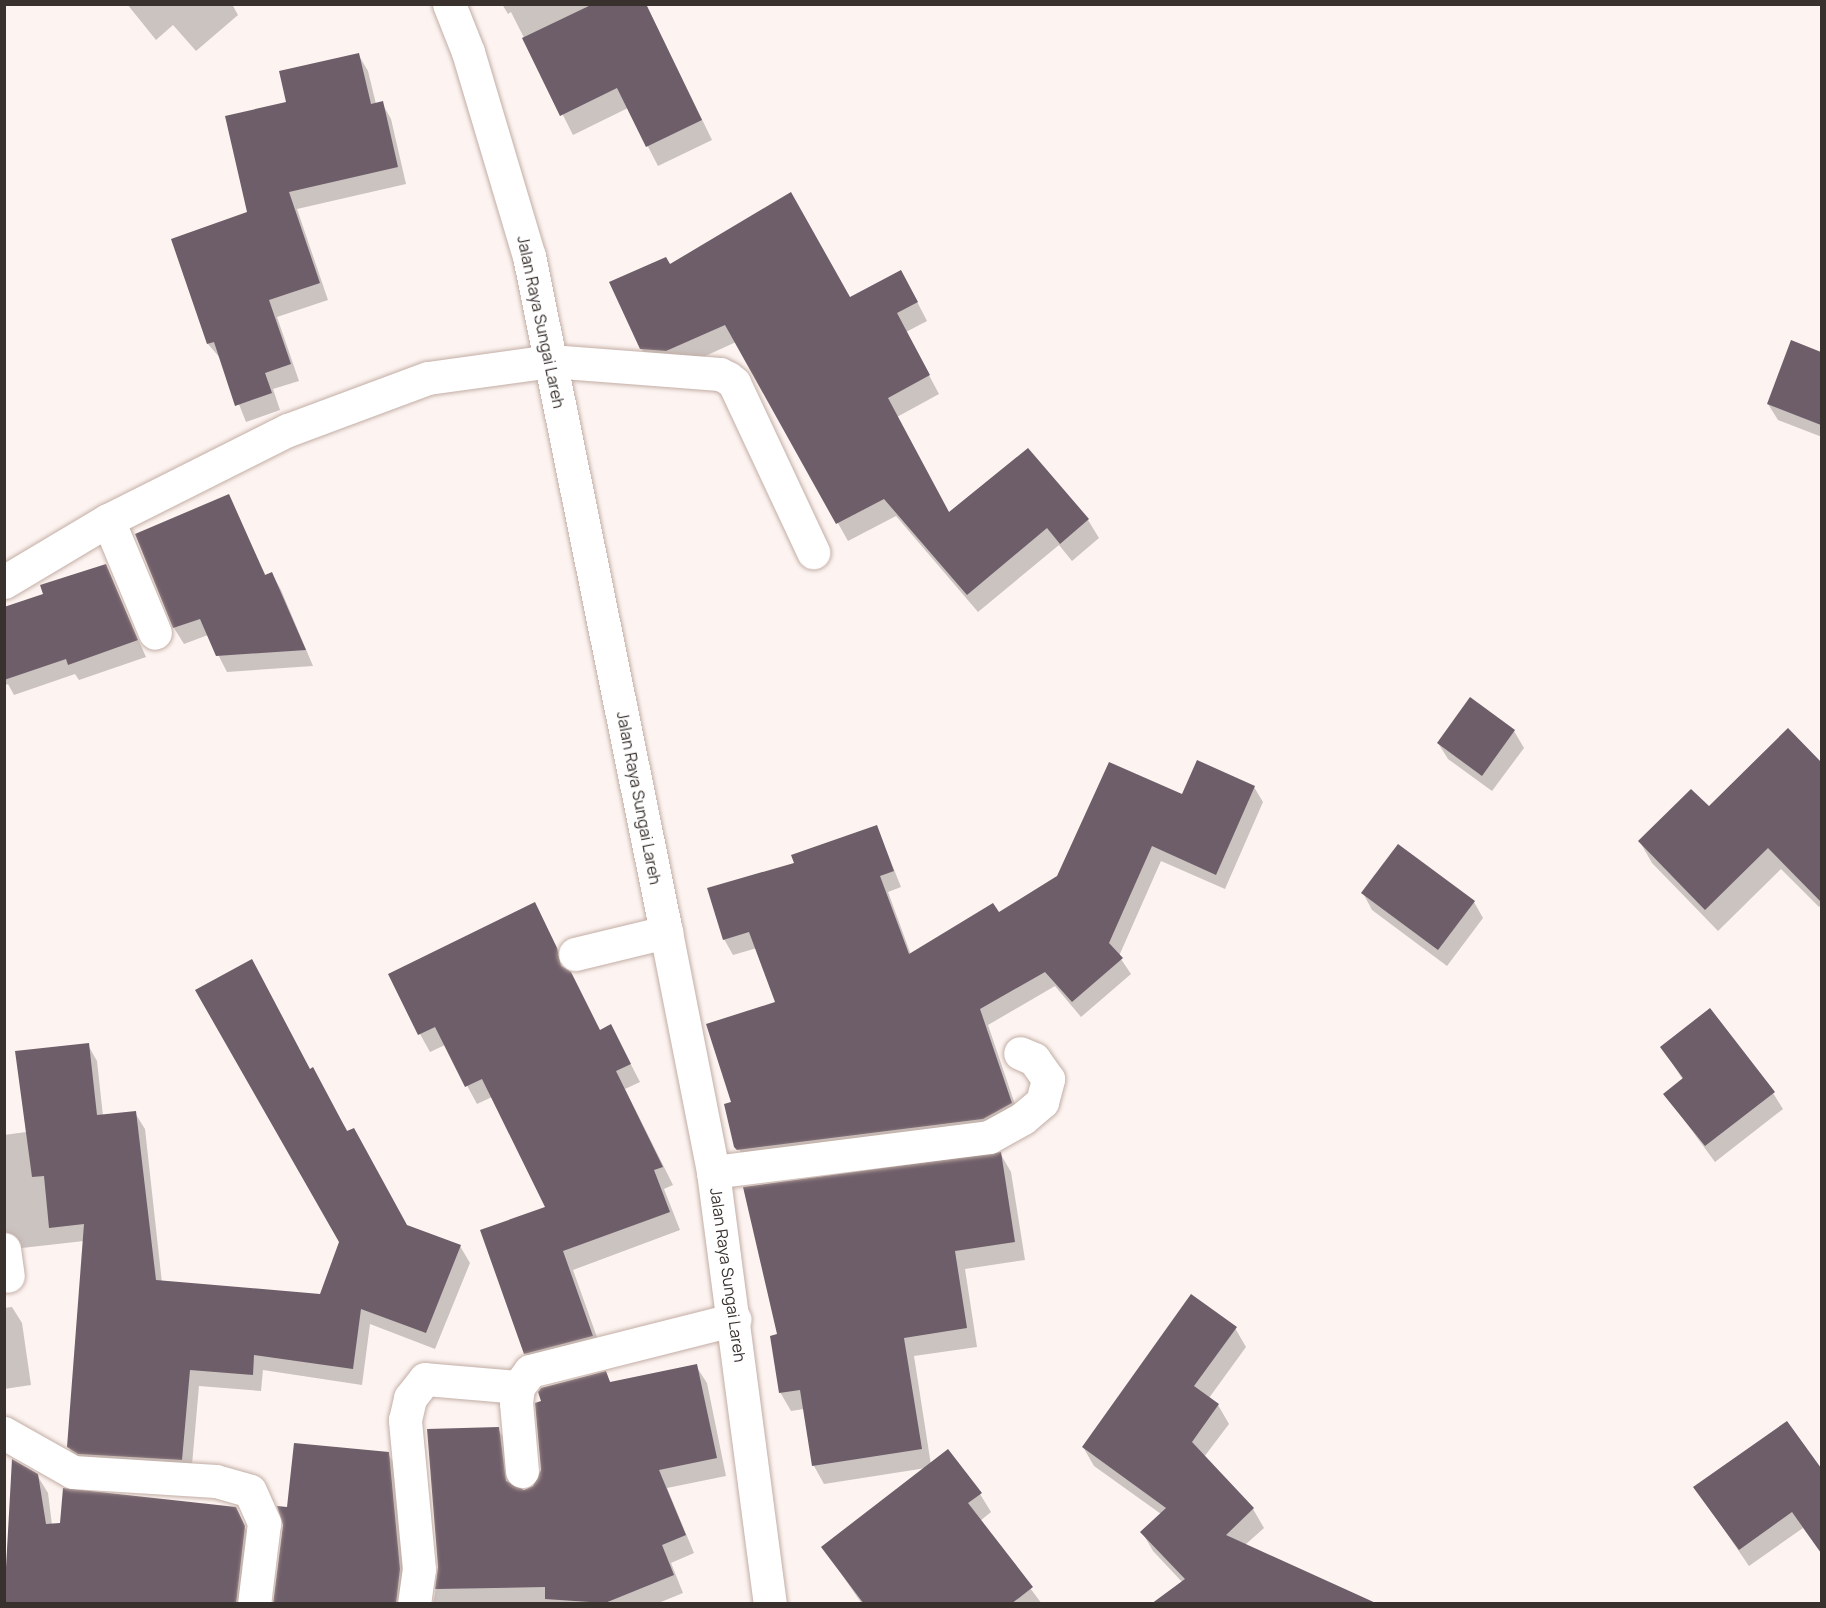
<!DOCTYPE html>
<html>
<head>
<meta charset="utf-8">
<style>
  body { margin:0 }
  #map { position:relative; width:1826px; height:1608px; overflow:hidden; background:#fdf4f1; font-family:Manrope,sans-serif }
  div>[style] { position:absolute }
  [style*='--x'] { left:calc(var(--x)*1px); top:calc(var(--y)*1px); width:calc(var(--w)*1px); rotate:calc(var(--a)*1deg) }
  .shadow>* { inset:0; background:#0003 }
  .building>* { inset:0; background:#6e5e69 }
  .roads { filter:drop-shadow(0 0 2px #c2ada5) drop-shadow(0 0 2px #c2ada5) }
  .minor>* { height:33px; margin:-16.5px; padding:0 16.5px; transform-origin:16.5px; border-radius:16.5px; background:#fff }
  span { translate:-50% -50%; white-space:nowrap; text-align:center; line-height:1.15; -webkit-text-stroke:6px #fff; paint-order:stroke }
  .street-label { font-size:16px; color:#39312e }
  .frame { position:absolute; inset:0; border:6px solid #39312e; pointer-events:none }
</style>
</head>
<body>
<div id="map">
  <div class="shadow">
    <div style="clip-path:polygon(127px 4px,232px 4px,238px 15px,196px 51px,173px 25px,156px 40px)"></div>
    <div style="clip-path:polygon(502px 4px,646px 4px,712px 140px,658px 166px,628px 108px,573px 135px,511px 12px,508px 14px)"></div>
    <div style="clip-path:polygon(358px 54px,368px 71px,376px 104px,382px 103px,391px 119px,406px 184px,297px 209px,328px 300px,277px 317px,299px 381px,273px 389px,280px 410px,246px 422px,221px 359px,208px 344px,288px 103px)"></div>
    <div style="clip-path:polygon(670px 266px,850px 299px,911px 290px,927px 321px,906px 332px,939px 394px,897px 417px,949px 514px,1088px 520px,1099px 538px,1072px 561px,1059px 545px,978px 612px,896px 516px,848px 541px,736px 342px,677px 369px,652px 367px,641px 348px)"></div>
    <div style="clip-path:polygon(1792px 342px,1822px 354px,1822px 437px,1778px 420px,1768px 404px)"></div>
    <div style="clip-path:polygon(228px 496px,266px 576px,272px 574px,281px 590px,313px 666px,227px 672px,208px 635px,184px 644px,174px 628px)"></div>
    <div style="clip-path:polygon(105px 565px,146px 657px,79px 680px,75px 674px,14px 695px,8px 684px,4px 686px,4px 608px,45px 595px)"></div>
    <div style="clip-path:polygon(1470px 699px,1514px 731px,1524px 748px,1492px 791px,1448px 759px,1438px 743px)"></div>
    <div style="clip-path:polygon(1788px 730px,1822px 764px,1822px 904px,1819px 907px,1781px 869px,1718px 931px,1652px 863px,1640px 842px,1709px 808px)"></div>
    <div style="clip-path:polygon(1254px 787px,1263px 802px,1225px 889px,1161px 861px,1119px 956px,1131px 974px,1081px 1017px,1055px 986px,988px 1025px,1020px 1119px,748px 1165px,739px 1149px,733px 1104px,777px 1003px,757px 948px,733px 955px,724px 939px,796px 864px,877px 827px,901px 887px,888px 892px,911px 955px,999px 914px,1183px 796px)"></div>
    <div style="clip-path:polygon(1363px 893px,1474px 902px,1483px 918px,1447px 966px,1372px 910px)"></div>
    <div style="clip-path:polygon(544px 922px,600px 1031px,611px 1026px,640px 1082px,625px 1089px,673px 1185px,664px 1189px,680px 1230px,573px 1270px,603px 1354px,536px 1371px,525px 1353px,547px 1208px,492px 1097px,477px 1104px,445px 1045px,430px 1052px,420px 1034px)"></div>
    <div style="clip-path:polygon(88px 1045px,97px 1061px,103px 1116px,135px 1113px,145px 1129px,162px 1283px,321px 1295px,341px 1241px,310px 1071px,407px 1226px,460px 1246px,470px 1263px,435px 1349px,370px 1324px,362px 1385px,263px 1370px,261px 1391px,199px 1386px,191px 1476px,78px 1463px,68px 1447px,84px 1241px,4px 1250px,4px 1135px,26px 1132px,17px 1052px)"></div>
    <div style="clip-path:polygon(1662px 1047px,1773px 1093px,1783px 1109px,1715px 1162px,1665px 1094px,1683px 1080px)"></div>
    <div style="clip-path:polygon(1000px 1153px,1011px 1172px,1025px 1260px,965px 1269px,977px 1347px,914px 1356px,931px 1465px,980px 1494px,991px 1512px,980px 1521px,1042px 1604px,862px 1604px,823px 1547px,926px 1468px,824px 1484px,814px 1466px,804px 1409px,791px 1411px,780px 1392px,779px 1335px)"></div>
    <div style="clip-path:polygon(12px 1307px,22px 1323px,31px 1385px,4px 1389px,4px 1308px)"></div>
    <div style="clip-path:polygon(1235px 1328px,1246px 1347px,1209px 1398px,1218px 1405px,1229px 1424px,1204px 1457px,1253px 1509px,1264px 1528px,1245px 1545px,1183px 1583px,1153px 1551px,1142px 1532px,1161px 1514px,1094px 1466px,1083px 1447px)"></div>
    <div style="clip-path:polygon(696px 1366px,707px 1383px,726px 1476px,667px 1488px,694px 1553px,671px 1563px,683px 1593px,656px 1604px,433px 1604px,439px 1572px,498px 1429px,509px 1446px,514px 1486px,524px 1491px,534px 1487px,605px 1373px,611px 1383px)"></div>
    <div style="clip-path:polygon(1786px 1423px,1822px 1471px,1822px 1554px,1803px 1528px,1749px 1566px,1695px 1487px)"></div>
    <div style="clip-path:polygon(388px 1453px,398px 1471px,408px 1604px,274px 1604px,289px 1509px)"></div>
    <div style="clip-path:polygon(13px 1461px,37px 1475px,48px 1493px,52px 1525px,235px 1508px,254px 1545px,247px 1604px,4px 1604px)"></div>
  </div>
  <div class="building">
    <div style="clip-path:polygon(593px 4px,646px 4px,702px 120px,646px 147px,617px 88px,560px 116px,522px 38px)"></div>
    <div style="clip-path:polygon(359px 53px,371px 104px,383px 101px,398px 167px,289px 192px,320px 283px,269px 300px,291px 364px,265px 373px,272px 393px,235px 406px,214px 342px,207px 344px,171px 239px,247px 212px,225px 116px,286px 102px,279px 71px)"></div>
    <div style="clip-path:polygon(791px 192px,850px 297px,901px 270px,918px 302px,897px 313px,930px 375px,888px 398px,949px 512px,1028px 448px,1089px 519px,1060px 544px,1047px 528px,967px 595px,884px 499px,836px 524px,725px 325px,666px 351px,640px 349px,609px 282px,666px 257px,670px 264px)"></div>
    <div style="clip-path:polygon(1791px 340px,1821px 352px,1821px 425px,1767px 404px)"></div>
    <div style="clip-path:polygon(229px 494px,265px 575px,272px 572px,306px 650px,216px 656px,200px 619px,173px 628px,135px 534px)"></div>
    <div style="clip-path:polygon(106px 564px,138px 640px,68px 665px,66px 659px,4px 680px,4px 607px,43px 594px,40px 585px)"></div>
    <div style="clip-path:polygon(1470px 697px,1515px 730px,1482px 776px,1437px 743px)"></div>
    <div style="clip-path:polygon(1788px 728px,1821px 762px,1821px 902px,1768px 848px,1705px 910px,1638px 841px,1691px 789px,1709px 806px)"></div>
    <div style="clip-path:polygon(1197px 760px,1255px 786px,1216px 875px,1152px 846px,1109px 943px,1123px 958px,1072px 1002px,1045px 972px,980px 1009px,1012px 1103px,983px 1119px,737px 1150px,734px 1147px,724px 1104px,731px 1102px,706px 1024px,775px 1002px,749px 932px,723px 940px,707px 888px,794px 863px,791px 855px,877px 825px,894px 871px,880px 876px,909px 954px,993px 903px,999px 912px,1057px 876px,1109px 762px,1182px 794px)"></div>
    <div style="clip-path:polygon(1398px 844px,1475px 901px,1438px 950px,1361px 893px)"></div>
    <div style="clip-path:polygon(535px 902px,557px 948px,561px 966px,571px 972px,600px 1030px,611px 1024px,631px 1064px,616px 1071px,663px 1167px,654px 1170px,670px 1212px,563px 1251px,593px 1336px,524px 1354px,480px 1230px,545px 1207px,482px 1079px,465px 1087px,435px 1027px,418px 1035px,388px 974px)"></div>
    <div style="clip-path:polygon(252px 959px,310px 1069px,313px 1067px,347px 1131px,354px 1128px,407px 1225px,461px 1245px,426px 1333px,361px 1309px,353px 1369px,254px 1355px,253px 1375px,190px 1370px,182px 1460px,78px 1454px,67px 1447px,84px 1224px,49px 1228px,44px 1176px,32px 1177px,15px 1051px,89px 1043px,97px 1115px,136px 1111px,156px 1280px,320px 1294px,339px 1242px,195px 990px)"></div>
    <div style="clip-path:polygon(1710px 1008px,1775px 1092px,1705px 1146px,1663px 1094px,1683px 1078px,1660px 1047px)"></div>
    <div style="clip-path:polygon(1001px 1152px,1015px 1242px,955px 1251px,967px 1328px,904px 1338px,922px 1449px,812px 1466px,800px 1390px,779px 1393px,770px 1336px,777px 1334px,743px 1187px)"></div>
    <div style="clip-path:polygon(1191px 1294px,1237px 1327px,1194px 1386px,1219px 1404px,1192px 1442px,1254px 1508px,1226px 1535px,1378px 1604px,1151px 1604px,1185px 1579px,1140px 1532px,1166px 1508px,1082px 1447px)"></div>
    <div style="clip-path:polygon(697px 1364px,717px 1458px,659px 1470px,686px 1535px,662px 1545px,674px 1575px,605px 1603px,545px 1599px,545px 1587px,435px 1589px,438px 1567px,427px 1429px,499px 1427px,506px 1481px,524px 1490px,533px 1486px,541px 1470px,535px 1403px,541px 1401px,538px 1392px,541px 1388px,606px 1371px,610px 1382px)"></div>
    <div style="clip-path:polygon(1787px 1421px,1821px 1468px,1821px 1553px,1792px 1512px,1739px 1550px,1693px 1487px)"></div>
    <div style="clip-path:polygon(294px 1443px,389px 1452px,400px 1569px,396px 1604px,273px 1604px,283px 1525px,277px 1506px,287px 1507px)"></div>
    <div style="clip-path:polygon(948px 1449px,982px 1493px,968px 1503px,1033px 1587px,1011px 1604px,864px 1604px,821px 1547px)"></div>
    <div style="clip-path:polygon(12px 1459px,38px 1474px,46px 1524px,60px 1523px,63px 1488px,236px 1507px,245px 1526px,236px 1604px,4px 1604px)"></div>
  </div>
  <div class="roads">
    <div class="minor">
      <div style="--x:449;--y:4;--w:52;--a:68.4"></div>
      <div style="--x:468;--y:52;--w:213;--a:73.4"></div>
      <div style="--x:529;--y:256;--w:690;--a:78.54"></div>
      <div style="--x:666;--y:932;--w:245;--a:78.9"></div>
      <div style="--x:713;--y:1172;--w:436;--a:82.5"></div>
      <div style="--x:108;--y:520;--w:122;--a:67.4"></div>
      <div style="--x:4;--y:582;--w:121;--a:-30.8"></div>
      <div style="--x:108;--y:520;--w:201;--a:-26.6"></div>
      <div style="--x:288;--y:430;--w:149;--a:-20.4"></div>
      <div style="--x:428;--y:378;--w:123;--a:-7.9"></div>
      <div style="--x:550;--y:361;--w:170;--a:4.4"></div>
      <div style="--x:720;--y:374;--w:9;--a:27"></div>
      <div style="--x:728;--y:378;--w:8;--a:40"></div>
      <div style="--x:734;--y:383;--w:187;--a:64.9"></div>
      <div style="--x:575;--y:954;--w:94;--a:-13.6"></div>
      <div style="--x:713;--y:1172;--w:278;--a:-7.2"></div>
      <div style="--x:989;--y:1137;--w:39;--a:-29"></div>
      <div style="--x:1023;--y:1118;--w:25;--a:-40"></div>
      <div style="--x:1042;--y:1102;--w:24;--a:-75"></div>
      <div style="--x:1048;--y:1079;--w:24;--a:-125"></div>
      <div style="--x:1034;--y:1059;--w:15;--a:-157"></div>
      <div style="--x:4;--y:1249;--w:27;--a:82"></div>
      <div style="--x:4;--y:1433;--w:79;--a:29.5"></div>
      <div style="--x:73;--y:1472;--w:143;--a:3.6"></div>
      <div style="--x:216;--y:1481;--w:35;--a:16"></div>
      <div style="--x:250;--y:1491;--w:35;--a:66"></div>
      <div style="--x:264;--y:1523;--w:82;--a:97"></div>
      <div style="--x:522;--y:1471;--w:68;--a:-95"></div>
      <div style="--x:516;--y:1403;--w:16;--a:-83"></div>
      <div style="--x:518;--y:1387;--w:20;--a:-53"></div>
      <div style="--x:530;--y:1371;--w:211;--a:-14.2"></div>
      <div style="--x:414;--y:1604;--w:35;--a:-82"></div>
      <div style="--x:419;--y:1569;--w:150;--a:-95.4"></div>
      <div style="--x:405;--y:1420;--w:23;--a:-77"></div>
      <div style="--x:410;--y:1398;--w:24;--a:-52"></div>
      <div style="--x:425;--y:1379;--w:93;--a:4.9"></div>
    </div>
  </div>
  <div class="street-label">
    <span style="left:541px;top:322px;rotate:78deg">Jalan Raya Sungai Lareh</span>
    <span style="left:639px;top:798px;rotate:79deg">Jalan Raya Sungai Lareh</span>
    <span style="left:728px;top:1275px;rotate:82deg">Jalan Raya Sungai Lareh</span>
  </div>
  <div class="frame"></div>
</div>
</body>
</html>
